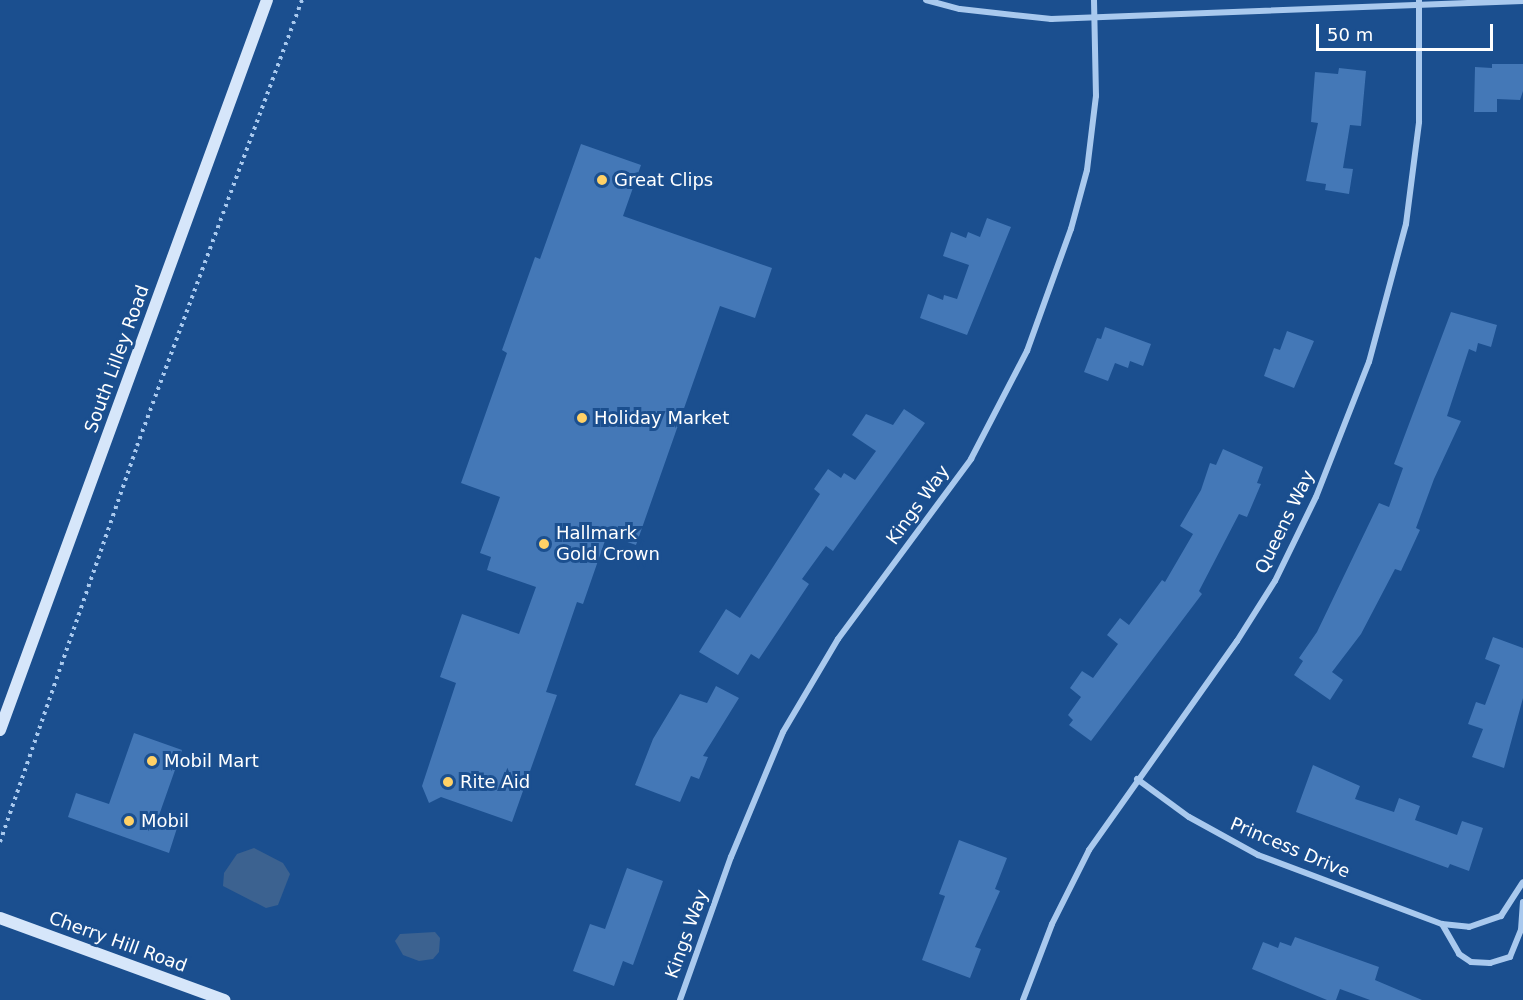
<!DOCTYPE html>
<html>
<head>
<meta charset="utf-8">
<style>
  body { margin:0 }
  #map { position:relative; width:1523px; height:1000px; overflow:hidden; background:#1b4f8f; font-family:"DejaVu Sans",sans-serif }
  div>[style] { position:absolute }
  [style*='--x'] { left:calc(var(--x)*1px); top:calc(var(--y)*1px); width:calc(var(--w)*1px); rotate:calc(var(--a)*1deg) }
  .water>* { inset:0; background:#3c6290 }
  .building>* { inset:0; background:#4478b7 }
  .path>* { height:4px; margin-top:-2px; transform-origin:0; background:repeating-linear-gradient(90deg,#a9c9ee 0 3px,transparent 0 7.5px) }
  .street>* { height:6px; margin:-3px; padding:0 3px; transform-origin:3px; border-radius:3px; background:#a9c9ee }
  .secondary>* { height:12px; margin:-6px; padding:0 6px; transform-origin:6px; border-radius:6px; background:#d6e6fa }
  .dots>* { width:16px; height:16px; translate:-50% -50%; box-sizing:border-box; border:3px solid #1b4f8f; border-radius:50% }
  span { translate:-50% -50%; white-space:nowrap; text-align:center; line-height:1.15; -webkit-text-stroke:6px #1b4f8f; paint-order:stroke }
  .poi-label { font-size:18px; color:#fff }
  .left { translate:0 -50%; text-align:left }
  .street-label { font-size:18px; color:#fff }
  .scale { position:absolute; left:1316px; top:24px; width:177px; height:27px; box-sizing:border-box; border:3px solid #fff; border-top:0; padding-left:8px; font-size:18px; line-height:21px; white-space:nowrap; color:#fff; -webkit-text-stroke:4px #1b4f8f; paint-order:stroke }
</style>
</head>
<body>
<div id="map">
  <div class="water">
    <div style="clip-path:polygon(254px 848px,283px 863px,290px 874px,278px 905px,266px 908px,223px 886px,224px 873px,237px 854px)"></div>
    <div style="clip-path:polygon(435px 932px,440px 938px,439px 952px,433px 959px,419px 961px,403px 955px,395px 941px,400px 934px)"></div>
  </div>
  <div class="building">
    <div style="clip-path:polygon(1492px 64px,1523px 64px,1523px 91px,1520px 100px,1497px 99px,1497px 112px,1474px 112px,1475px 67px,1492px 68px)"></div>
    <div style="clip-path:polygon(1339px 68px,1366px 71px,1361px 126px,1350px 125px,1343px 168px,1353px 169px,1349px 194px,1325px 190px,1326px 184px,1306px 181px,1318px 123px,1311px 122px,1315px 72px,1338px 74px)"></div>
    <div style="clip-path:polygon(581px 144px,641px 165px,623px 216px,772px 268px,755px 318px,720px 306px,636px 545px,607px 535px,583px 604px,577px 602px,546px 692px,557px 695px,512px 822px,441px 797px,429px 803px,422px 786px,456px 683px,440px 677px,462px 614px,519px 634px,536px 587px,487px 570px,491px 557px,480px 553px,500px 497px,461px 483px,507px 353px,502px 350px,535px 257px,540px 259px)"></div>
    <div style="clip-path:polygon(987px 218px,1011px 227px,967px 335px,920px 318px,928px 294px,943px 300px,944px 295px,957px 299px,969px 265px,943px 256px,951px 232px,966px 238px,968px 232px,980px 237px)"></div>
    <div style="clip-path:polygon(1451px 312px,1497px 325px,1491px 347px,1478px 343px,1476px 352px,1469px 349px,1447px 416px,1461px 421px,1434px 479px,1416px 528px,1420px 530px,1401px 571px,1395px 569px,1361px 634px,1332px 672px,1343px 680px,1330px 700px,1294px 675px,1303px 661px,1299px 658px,1317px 632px,1379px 503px,1389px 507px,1403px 468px,1394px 464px)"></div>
    <div style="clip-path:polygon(1105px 327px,1151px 344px,1143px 366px,1130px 361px,1128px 368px,1115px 363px,1108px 381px,1084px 372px,1097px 338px,1101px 339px)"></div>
    <div style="clip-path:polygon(1287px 331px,1314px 341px,1294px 388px,1264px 376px,1274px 348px,1280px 350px)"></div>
    <div style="clip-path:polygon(904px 409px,925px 423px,833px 551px,826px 546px,802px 579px,809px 584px,759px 659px,751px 654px,738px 675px,699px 652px,726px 609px,740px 618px,820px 494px,814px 489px,828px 469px,841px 478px,844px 473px,855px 480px,876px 451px,852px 435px,866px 414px,893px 425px)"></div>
    <div style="clip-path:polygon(1223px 449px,1263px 467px,1257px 483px,1261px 484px,1247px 517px,1239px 514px,1199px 591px,1202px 594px,1091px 741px,1069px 725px,1073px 720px,1068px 715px,1081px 697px,1070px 688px,1082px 671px,1093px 678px,1118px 644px,1107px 635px,1120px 618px,1129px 625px,1162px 580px,1165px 582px,1193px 534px,1180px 526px,1201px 490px,1210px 463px,1216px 465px)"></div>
    <div style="clip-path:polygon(1493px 637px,1523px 648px,1523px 698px,1504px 768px,1472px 757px,1483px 729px,1468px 724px,1476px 702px,1485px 705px,1500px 665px,1485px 659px)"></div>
    <div style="clip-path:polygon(716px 686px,739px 698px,703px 756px,708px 757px,699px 779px,691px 776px,680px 802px,635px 785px,653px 739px,680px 694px,707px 703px)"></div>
    <div style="clip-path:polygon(134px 733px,182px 750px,157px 821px,177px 828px,169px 853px,68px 817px,76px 793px,109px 804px)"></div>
    <div style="clip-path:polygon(1313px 765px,1360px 786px,1355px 799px,1394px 812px,1399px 798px,1420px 806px,1415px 820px,1457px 835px,1462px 821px,1483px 828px,1469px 871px,1450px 864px,1448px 868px,1296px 812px)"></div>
    <div style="clip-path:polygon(959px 840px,1007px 858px,995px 889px,1000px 891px,975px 947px,981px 949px,970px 978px,922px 960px,945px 896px,939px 894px)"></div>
    <div style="clip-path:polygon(627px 868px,663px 881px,633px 965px,623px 961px,614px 986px,573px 971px,590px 924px,605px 929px)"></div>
    <div style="clip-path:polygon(1295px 937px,1379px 967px,1375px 980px,1422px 1000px,1370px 1000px,1340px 989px,1336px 1000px,1327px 1000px,1252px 969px,1263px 942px,1278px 948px,1280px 942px,1291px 946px)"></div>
  </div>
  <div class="path">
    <div style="--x:0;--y:842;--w:419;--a:-70.9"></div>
    <div style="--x:137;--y:446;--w:476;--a:-69.7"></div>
  </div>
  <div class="street">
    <div style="--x:926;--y:0;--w:35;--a:15"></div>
    <div style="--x:960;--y:9;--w:92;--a:6.3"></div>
    <div style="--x:1051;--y:19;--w:472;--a:-2.2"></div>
    <div style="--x:1137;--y:779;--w:64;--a:36.2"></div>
    <div style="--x:1189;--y:817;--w:79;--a:28.8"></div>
    <div style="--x:1258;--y:855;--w:197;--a:20.6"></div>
    <div style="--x:1442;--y:924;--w:27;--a:6"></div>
    <div style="--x:1469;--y:927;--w:34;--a:-19"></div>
    <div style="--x:1501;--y:916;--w:40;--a:-57.1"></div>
    <div style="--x:1442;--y:924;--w:34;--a:60"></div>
    <div style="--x:1459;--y:954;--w:14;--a:34"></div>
    <div style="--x:1471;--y:962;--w:19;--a:3"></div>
    <div style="--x:1490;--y:963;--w:21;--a:-17"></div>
    <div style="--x:1510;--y:957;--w:29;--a:-68"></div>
    <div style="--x:1521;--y:930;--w:28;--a:-86"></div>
    <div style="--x:680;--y:1000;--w:152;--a:-70.4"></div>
    <div style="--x:731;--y:857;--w:135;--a:-67.4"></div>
    <div style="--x:783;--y:732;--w:108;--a:-59.4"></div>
    <div style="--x:838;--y:639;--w:224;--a:-53.5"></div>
    <div style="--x:971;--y:459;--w:122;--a:-62.6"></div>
    <div style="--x:1027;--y:351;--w:130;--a:-70.2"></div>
    <div style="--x:1071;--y:229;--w:61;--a:-74.8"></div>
    <div style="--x:1087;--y:170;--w:75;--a:-83.1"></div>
    <div style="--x:1096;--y:96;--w:96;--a:-91.2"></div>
    <div style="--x:1023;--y:1000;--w:81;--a:-69.1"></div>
    <div style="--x:1052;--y:924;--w:83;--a:-63.4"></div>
    <div style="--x:1089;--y:850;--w:256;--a:-54.7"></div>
    <div style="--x:1237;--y:641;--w:71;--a:-57.7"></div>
    <div style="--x:1275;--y:581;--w:93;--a:-64"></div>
    <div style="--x:1316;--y:497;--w:145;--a:-68.6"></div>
    <div style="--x:1369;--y:362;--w:143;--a:-75"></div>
    <div style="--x:1406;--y:224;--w:103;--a:-82.7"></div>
    <div style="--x:1419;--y:122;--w:122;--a:-90"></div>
  </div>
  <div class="secondary">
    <div style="--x:0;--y:730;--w:777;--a:-69.91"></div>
    <div style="--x:0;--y:918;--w:239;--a:20.1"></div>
  </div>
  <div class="dots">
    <div style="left:602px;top:180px;background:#ffd166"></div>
    <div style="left:582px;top:418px;background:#ffd166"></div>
    <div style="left:544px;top:544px;background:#ffd166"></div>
    <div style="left:152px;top:761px;background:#ffd166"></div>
    <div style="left:448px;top:782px;background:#ffd166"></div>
    <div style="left:129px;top:821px;background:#ffd166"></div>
  </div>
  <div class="poi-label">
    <span class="left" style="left:614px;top:180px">Great Clips</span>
    <span class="left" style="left:594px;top:418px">Holiday Market</span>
    <span class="left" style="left:556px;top:544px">Hallmark<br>Gold Crown</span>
    <span class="left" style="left:164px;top:761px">Mobil Mart</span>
    <span class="left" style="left:460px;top:782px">Rite Aid</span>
    <span class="left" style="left:141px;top:821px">Mobil</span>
  </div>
  <div class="street-label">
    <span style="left:117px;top:359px;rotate:-70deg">South Lilley Road</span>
    <span style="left:918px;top:505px;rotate:-54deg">Kings Way</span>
    <span style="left:1285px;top:522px;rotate:-64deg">Queens Way</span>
    <span style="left:1290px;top:848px;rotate:23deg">Princess Drive</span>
    <span style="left:687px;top:934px;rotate:-70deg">Kings Way</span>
    <span style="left:118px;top:942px;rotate:20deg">Cherry Hill Road</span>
  </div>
  <div class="scale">50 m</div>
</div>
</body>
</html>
